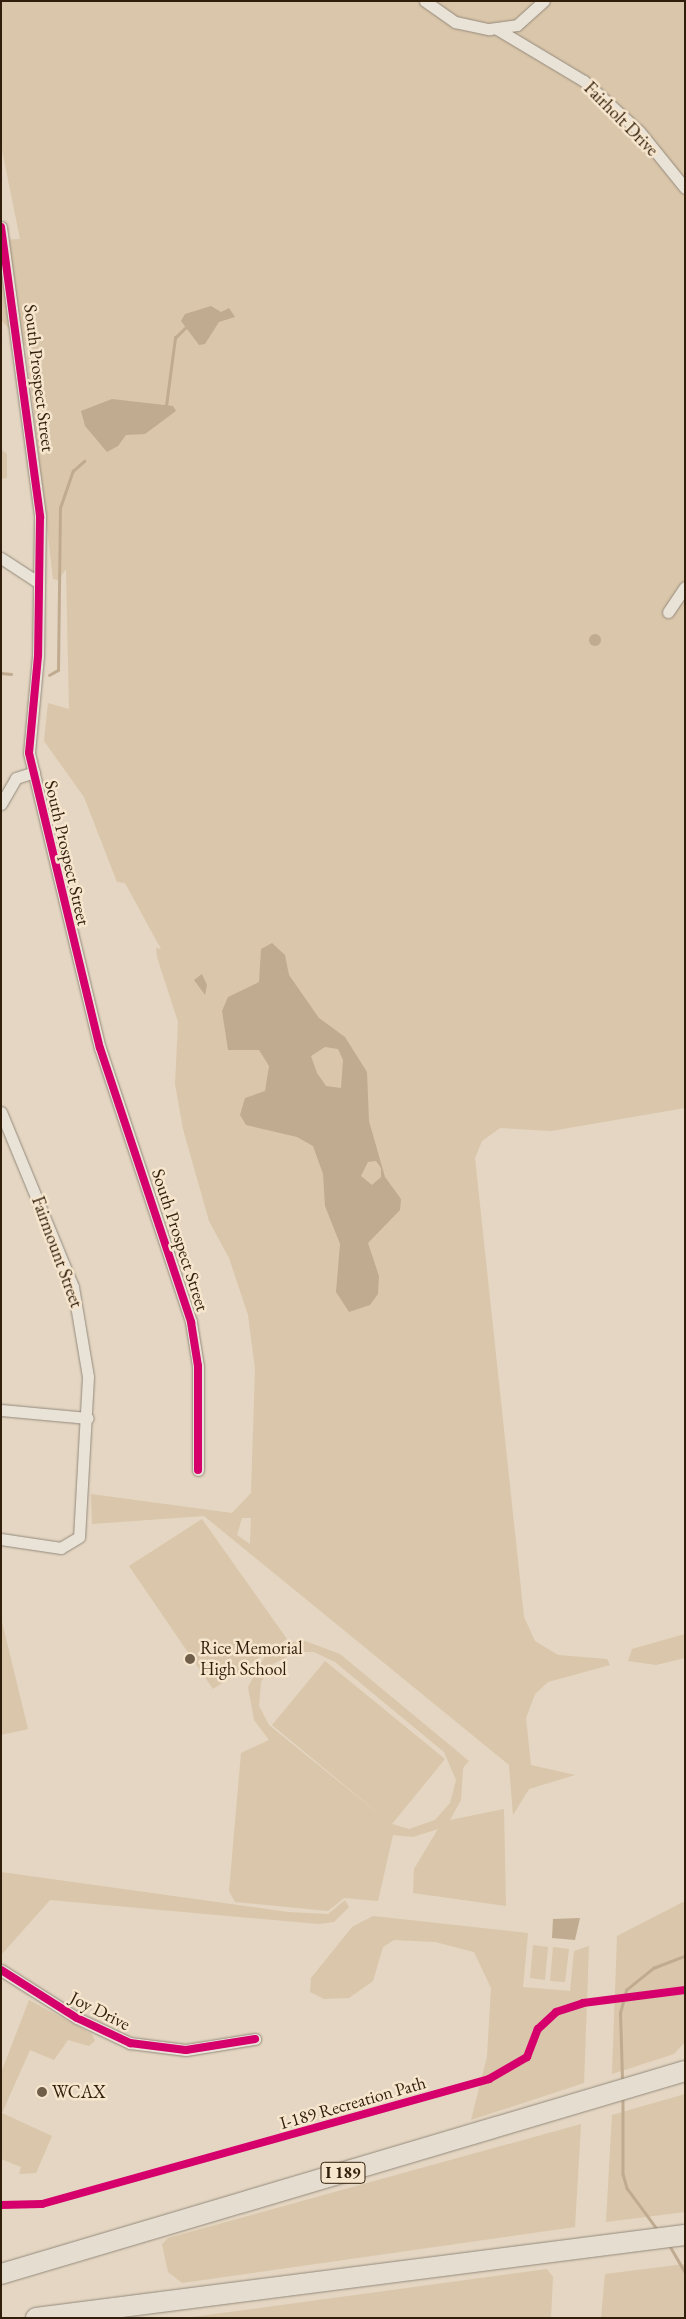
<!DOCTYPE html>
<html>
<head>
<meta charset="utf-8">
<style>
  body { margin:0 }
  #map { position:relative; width:686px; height:2319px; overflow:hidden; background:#e4d6c2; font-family:"EB Garamond",serif }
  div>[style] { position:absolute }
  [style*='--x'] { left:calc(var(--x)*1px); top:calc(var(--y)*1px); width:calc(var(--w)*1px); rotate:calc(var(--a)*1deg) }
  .green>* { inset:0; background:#dac6aa }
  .water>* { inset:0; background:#c0ab90 }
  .round { border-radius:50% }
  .stream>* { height:2.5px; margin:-1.25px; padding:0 1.25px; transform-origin:1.25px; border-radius:1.25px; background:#c0ab90 }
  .roads { filter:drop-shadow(0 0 1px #948a7c) drop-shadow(0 0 1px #948a7c) }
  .minor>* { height:11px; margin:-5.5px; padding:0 5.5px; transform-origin:5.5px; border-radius:5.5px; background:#e9e2d7 }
  .motorway>* { height:20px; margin:-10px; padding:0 10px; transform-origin:10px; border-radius:10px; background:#e5ddd0 }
  .cycleway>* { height:8px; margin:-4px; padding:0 4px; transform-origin:4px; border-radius:4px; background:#d6006c }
  .dots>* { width:14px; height:14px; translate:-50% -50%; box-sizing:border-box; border:2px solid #f7e6ce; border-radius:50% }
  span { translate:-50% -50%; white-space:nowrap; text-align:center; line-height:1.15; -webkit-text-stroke:5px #f7e6ce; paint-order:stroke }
  .shield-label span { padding:1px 4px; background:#f7e6ce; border:1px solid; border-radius:4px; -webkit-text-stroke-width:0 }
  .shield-label { font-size:16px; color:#311e0a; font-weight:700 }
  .street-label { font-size:18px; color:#311e0a }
  .poi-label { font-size:18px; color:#311e0a }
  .left { translate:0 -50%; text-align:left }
  .frame { position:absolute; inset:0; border:2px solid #311e0a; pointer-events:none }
</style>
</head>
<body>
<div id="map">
  <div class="green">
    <div style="clip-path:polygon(evenodd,1px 1px,685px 1px,685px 1108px,551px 1131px,500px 1128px,482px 1141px,475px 1158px,524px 1617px,535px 1641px,558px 1655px,607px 1659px,610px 1665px,548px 1682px,535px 1694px,526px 1718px,531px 1765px,575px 1775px,529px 1789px,513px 1815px,509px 1765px,204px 1516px,92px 1524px,91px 1494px,232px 1513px,251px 1493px,255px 1369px,248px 1315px,229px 1258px,209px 1221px,183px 1129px,175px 1084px,178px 1022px,157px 957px,156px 948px,161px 949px,125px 883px,117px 882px,84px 797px,44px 741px,48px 703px,69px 709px,66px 569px,58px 580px,53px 579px,26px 347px,1px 320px,1px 240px,20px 239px,1px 145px,1px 1px,242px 1518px,251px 1518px,250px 1544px,237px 1535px,242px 1518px)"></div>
    <div style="clip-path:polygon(1px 449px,7px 454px,7px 478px,1px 479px)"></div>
    <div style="clip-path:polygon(202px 1519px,287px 1639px,213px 1689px,129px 1566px)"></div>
    <div style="clip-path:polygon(1px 1618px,28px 1729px,1px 1735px)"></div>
    <div style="clip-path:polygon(685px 1634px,685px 1658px,656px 1665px,628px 1661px,632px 1649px)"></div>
    <div style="clip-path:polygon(evenodd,305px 1641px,340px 1654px,469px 1761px,463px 1768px,461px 1800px,450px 1820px,504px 1809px,506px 1906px,413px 1893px,414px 1869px,438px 1829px,413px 1837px,393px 1835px,378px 1901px,344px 1898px,328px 1911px,235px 1902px,229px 1891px,241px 1753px,269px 1740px,254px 1720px,248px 1687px,265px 1656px,284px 1643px,305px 1641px,296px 1652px,314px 1652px,335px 1662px,444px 1752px,456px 1780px,450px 1803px,435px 1820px,409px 1829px,392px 1824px,445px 1759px,325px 1661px,272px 1725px,390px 1823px,269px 1725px,259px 1706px,261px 1682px,271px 1665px,296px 1652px)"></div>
    <div style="clip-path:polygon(1px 1872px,288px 1912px,328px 1914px,345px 1900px,349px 1907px,334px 1922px,319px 1924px,50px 1900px,1px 1955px)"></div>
    <div style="clip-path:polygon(685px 1901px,685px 2042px,674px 2054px,612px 2074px,617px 1936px)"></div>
    <div style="clip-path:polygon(373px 1916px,528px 1933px,523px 1987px,570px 1991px,574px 1951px,589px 1946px,584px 2083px,471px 2120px,487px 2057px,491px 1988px,474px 1952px,435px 1942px,394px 1940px,383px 1947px,373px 1981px,349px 1998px,324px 1999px,310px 1992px,311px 1978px,352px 1927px)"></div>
    <div style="clip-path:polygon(533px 1945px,548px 1947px,545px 1980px,530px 1978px)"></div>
    <div style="clip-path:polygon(553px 1947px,569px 1949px,565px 1982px,550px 1981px)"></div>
    <div style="clip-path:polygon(29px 2000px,92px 2034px,95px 2041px,89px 2046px,68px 2040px,54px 2060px,30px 2050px,2px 2113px,52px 2136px,36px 2173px,19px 2174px,21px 2167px,1px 2159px,1px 2073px)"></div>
    <div style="clip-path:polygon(685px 2094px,685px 2212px,606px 2222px,612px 2115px)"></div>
    <div style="clip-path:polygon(581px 2124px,575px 2227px,182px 2283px,168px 2272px,162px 2244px,168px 2238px)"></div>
    <div style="clip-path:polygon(685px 2264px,685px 2318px,601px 2318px,605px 2274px)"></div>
    <div style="clip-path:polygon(547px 2269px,553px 2277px,551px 2318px,185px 2318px)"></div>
  </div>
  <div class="water">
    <div style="clip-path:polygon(211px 306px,221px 312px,229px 308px,235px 317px,219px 322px,205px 344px,199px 345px,181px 321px,185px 314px)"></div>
    <div style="clip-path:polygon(112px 399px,173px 406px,176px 411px,145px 434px,126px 435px,118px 446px,107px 452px,85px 426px,81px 411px)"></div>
    <div class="round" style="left:589px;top:634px;width:12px;height:12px"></div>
    <div style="clip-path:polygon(evenodd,272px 943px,285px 955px,289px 975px,319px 1018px,345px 1037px,367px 1072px,369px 1121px,385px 1177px,401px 1199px,400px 1210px,368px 1243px,379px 1276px,378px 1294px,370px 1305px,349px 1312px,336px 1292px,340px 1244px,325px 1206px,323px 1174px,313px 1146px,297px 1137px,246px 1125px,240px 1115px,245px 1098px,265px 1091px,269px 1066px,259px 1050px,228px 1050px,222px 1011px,228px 997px,259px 982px,261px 949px,272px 943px,325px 1047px,338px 1049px,343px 1060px,341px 1088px,326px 1086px,317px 1073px,311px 1056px,325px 1047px,272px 943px,368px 1162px,376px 1161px,381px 1168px,381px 1177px,372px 1185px,361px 1176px,368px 1162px)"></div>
    <div style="clip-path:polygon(202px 974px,207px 985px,205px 995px,194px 980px)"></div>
    <div style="clip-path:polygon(580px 1918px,575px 1940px,552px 1938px,553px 1919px)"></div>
  </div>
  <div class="stream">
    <div style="--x:166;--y:406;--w:69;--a:-82.5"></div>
    <div style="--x:175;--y:338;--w:16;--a:-45"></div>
    <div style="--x:1;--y:673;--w:10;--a:6"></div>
    <div style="--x:49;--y:675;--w:10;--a:-29"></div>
    <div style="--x:58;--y:670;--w:162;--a:-89.3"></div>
    <div style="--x:60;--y:508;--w:39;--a:-71"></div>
    <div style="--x:73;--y:471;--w:15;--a:-42"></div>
    <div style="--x:622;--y:2079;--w:66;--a:-91.7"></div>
    <div style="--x:620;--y:2013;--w:24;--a:-75"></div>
    <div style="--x:626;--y:1990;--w:35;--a:-39"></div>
    <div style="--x:653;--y:1968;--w:34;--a:-21"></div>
    <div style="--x:623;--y:2100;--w:74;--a:90"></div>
    <div style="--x:623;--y:2174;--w:15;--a:74"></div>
    <div style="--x:627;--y:2188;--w:51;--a:53.8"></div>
    <div style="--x:670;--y:2246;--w:30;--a:60"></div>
  </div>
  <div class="roads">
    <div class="minor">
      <div style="--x:425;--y:1;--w:37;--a:35"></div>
      <div style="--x:455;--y:22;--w:35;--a:12"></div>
      <div style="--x:489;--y:29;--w:28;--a:-8"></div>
      <div style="--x:517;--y:25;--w:36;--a:-42"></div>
      <div style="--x:497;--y:29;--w:101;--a:30.9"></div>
      <div style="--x:584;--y:81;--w:74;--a:42.3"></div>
      <div style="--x:639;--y:131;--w:73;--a:51.1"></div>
      <div style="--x:1;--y:227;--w:293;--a:82.3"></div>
      <div style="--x:40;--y:517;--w:139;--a:90.8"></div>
      <div style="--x:38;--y:656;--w:97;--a:95.3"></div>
      <div style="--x:29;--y:753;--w:303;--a:76.5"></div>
      <div style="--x:100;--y:1048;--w:289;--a:71.6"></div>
      <div style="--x:191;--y:1322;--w:45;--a:81"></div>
      <div style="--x:198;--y:1366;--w:104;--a:90"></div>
      <div style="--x:1;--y:558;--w:45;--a:33.3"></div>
      <div style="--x:668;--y:612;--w:30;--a:-56"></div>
      <div style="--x:1;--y:804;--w:30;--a:-60"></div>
      <div style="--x:16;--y:778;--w:19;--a:-18"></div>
      <div style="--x:1;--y:1112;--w:189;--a:67.6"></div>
      <div style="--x:73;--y:1287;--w:91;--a:80.5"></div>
      <div style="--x:88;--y:1377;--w:160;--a:93.2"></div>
      <div style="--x:79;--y:1537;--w:21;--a:149"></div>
      <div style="--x:61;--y:1548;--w:61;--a:-171.5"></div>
      <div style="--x:1;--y:1410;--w:87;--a:5.3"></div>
      <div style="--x:1;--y:1970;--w:90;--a:32.3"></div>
      <div style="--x:77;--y:2018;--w:59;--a:25.3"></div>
      <div style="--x:130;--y:2043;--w:56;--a:7.1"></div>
      <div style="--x:186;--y:2050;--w:70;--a:-9.1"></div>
    </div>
    <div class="motorway">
      <div style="--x:1;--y:2274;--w:713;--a:-16.53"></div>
      <div style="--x:36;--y:2318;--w:654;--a:-7.29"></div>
    </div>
  </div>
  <div class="cycleway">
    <div style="--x:1;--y:227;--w:293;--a:82.3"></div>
    <div style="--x:40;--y:517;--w:139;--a:90.8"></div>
    <div style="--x:38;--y:656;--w:97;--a:95.3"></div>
    <div style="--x:29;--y:753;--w:303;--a:76.5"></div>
    <div style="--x:100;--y:1048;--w:289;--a:71.6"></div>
    <div style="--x:191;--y:1322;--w:45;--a:81"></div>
    <div style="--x:198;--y:1366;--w:104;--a:90"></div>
    <div style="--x:1;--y:1970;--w:90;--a:32.3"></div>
    <div style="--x:77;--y:2018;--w:59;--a:25.3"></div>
    <div style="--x:130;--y:2043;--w:56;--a:7.1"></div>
    <div style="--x:186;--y:2050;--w:70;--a:-9.1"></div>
    <div style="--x:1;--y:2205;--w:41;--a:-1.4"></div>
    <div style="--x:42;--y:2204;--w:464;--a:-15.6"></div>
    <div style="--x:489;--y:2079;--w:44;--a:-30.1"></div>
    <div style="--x:527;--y:2057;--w:30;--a:-69"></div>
    <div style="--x:538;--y:2029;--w:25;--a:-43"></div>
    <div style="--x:556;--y:2012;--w:28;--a:-18"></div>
    <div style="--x:583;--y:2003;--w:103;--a:-7.3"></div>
  </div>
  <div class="dots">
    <div style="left:190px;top:1659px;background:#705e4a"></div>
    <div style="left:42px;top:2092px;background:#705e4a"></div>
  </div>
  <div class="shield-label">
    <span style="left:343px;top:2173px">I 189</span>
  </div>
  <div class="street-label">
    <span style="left:621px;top:119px;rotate:45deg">Fairholt Drive</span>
    <span style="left:39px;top:378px;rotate:83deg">South Prospect Street</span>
    <span style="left:67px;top:853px;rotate:77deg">South Prospect Street</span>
    <span style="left:180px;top:1240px;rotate:72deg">South Prospect Street</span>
    <span style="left:57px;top:1252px;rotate:70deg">Fairmount Street</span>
    <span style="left:100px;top:2011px;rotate:27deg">Joy Drive</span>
    <span style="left:353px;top:2103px;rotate:-16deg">I-189 Recreation Path</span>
  </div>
  <div class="poi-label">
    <span class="left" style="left:200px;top:1659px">Rice Memorial<br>High School</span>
    <span class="left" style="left:52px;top:2092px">WCAX</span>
  </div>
  <div class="frame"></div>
</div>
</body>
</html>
